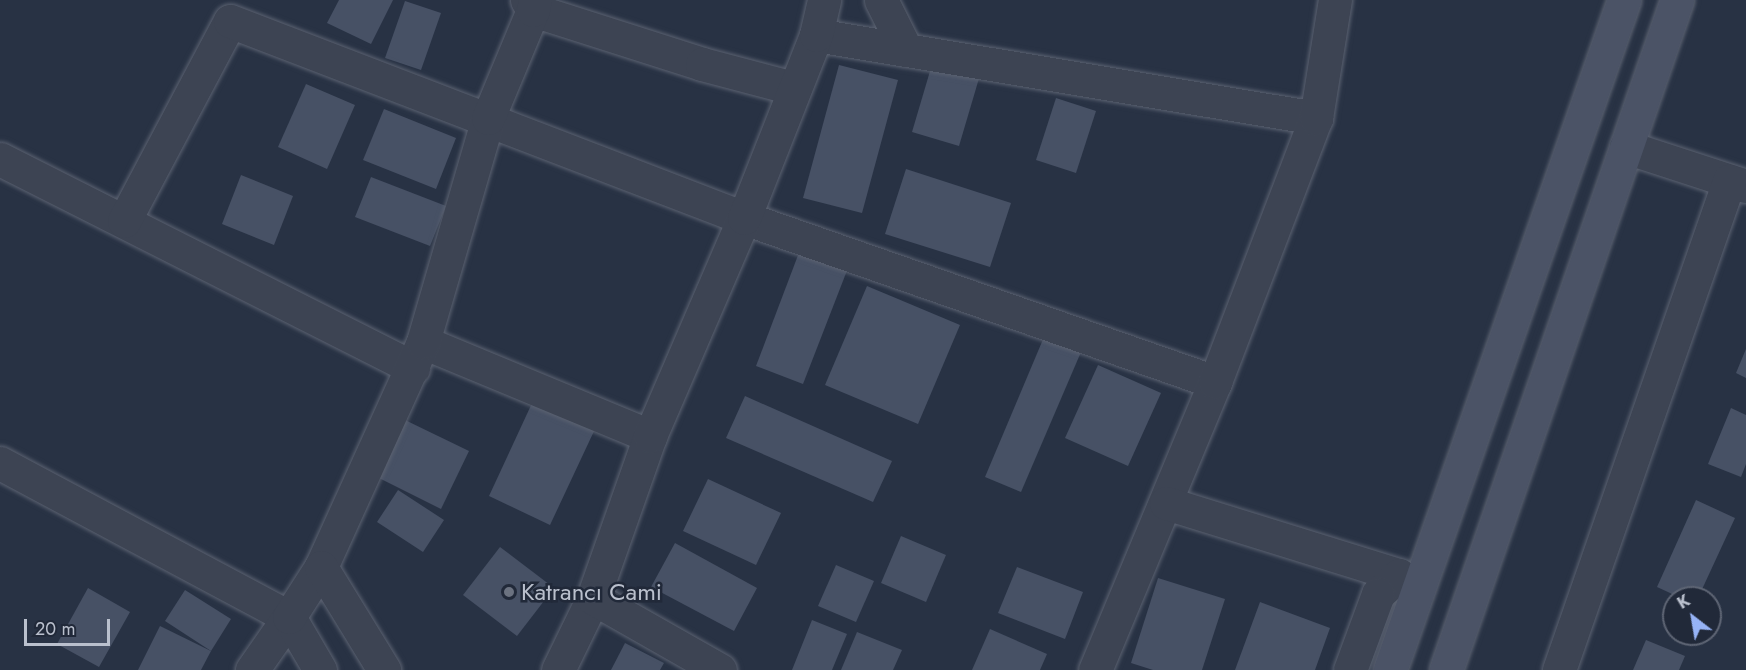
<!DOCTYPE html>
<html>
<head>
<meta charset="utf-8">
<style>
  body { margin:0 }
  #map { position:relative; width:1746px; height:670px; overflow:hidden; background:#283244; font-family:Jost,sans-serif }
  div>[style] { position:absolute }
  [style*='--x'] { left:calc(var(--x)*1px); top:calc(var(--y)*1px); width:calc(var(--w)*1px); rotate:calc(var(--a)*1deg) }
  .building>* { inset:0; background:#475165 }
  .roads { filter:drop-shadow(0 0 2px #5b6271) drop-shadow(0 0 2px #5b6271) }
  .minor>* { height:33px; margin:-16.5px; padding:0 16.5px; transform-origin:16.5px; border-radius:16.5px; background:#3d4453 }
  .secondary>* { height:33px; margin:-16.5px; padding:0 16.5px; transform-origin:16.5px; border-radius:16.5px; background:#4b5366 }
  .dots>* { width:16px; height:16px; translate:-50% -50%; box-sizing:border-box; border:3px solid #212939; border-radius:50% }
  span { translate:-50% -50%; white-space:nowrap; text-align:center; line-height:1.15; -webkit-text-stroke:5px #212939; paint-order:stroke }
  .poi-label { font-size:24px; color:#bac0cd }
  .left { translate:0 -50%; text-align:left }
  .north { position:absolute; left:1662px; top:586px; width:60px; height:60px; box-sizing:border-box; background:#212939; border:2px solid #5e6574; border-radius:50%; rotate:329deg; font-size:16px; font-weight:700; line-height:24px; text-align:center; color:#bac0cd }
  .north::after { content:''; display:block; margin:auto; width:21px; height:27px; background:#96b3f6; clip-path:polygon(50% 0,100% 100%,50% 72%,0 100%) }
  .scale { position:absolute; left:24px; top:619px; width:86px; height:27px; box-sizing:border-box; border:3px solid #bac0cd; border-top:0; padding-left:8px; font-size:18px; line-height:21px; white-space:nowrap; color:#bac0cd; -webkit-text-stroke:4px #212939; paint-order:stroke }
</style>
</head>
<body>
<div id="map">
  <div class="building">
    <div style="clip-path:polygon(339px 0,393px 0,371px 44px,327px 23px)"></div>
    <div style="clip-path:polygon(405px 1px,441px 13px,421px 70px,385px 58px)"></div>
    <div style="clip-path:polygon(933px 61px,980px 75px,959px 146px,912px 132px)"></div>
    <div style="clip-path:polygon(839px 65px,898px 80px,862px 213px,803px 198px)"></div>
    <div style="clip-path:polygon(306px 84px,355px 105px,327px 169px,278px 147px)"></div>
    <div style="clip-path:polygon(1056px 98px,1096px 111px,1076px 173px,1036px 160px)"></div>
    <div style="clip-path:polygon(384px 109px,456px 138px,436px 189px,363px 160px)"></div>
    <div style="clip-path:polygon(906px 169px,1011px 203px,990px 267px,885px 234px)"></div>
    <div style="clip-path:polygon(241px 175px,293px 196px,274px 245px,222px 224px)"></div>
    <div style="clip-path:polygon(371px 177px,446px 206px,430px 246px,355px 217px)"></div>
    <div style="clip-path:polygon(800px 250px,848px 268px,803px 384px,756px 366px)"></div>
    <div style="clip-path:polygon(867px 286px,960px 325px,918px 424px,825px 385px)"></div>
    <div style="clip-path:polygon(1044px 337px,1081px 352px,1021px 492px,985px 477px)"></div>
    <div style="clip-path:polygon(1746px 349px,1746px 378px,1736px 373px)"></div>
    <div style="clip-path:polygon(1098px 365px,1161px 393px,1128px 466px,1065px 438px)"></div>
    <div style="clip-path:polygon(745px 396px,892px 461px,873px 502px,726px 438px)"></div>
    <div style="clip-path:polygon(533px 401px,595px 429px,550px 525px,489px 496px)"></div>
    <div style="clip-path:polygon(1731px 408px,1746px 415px,1746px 464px,1741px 477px,1708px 464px)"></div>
    <div style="clip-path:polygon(405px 420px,469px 451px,441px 509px,377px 477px)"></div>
    <div style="clip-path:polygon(708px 479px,781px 513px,756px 565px,683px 531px)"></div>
    <div style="clip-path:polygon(398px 490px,444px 520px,423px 552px,377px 522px)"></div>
    <div style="clip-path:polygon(1696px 500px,1735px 518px,1698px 598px,1681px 598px,1657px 587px)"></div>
    <div style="clip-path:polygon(901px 536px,946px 555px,926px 602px,881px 583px)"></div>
    <div style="clip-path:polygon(675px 543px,757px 588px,734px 631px,651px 587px)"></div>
    <div style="clip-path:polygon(500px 547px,554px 588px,517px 636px,463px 595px)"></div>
    <div style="clip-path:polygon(836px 565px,874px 581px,856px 622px,818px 606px)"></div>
    <div style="clip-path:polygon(1017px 567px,1083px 592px,1065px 639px,998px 613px)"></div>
    <div style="clip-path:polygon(1158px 578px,1225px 599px,1202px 670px,1153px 670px,1131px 663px)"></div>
    <div style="clip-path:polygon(88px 588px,130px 612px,99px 667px,57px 644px)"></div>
    <div style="clip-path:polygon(185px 590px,231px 619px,211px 651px,165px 621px)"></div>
    <div style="clip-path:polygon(1260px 602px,1330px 628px,1315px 670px,1235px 670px)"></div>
    <div style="clip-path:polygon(812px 620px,847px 634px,832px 670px,792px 670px)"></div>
    <div style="clip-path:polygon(160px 626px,211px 651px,201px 670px,138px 670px)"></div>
    <div style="clip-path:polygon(990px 629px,1047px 654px,1040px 670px,972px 670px)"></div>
    <div style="clip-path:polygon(857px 632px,902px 650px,893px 670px,841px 670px)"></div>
    <div style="clip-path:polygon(1646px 640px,1685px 656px,1679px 670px,1633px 670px)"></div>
    <div style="clip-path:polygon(625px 643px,664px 663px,660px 670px,611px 670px)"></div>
  </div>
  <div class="roads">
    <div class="minor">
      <div style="--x:527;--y:0;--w:12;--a:59"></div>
      <div style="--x:533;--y:10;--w:177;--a:17.7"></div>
      <div style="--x:702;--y:64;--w:94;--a:14.8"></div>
      <div style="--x:881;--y:0;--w:56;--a:63.4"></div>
      <div style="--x:816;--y:35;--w:507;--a:9.43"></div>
      <div style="--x:1626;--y:147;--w:126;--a:18"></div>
      <div style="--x:0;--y:159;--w:463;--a:26.8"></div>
      <div style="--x:124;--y:221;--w:226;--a:-62.1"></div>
      <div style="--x:230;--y:21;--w:550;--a:20.97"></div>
      <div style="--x:744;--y:218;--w:499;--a:19.2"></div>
      <div style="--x:1215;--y:382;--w:312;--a:112.6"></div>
      <div style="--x:423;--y:342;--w:246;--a:22.5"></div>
      <div style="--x:650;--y:436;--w:172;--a:109.4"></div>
      <div style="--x:593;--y:598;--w:80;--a:115.9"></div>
      <div style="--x:1215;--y:382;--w:283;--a:-69.1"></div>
      <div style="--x:1316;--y:118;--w:120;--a:-80.9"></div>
      <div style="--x:650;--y:436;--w:237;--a:-66.7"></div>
      <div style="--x:744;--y:218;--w:197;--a:-68.5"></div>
      <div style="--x:816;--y:35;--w:36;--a:-77"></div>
      <div style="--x:0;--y:463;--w:327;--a:28.1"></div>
      <div style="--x:289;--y:617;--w:65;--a:124.9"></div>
      <div style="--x:1166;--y:503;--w:244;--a:17.2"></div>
      <div style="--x:1399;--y:575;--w:28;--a:138"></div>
      <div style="--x:1378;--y:594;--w:81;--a:110.2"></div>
      <div style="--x:321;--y:567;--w:247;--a:-65.6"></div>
      <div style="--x:423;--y:342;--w:233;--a:-73.8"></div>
      <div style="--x:488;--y:118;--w:117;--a:-67.4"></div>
      <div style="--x:533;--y:10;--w:10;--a:-79"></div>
      <div style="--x:593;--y:598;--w:146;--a:29.6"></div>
      <div style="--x:320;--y:670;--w:61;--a:-120.3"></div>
      <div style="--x:289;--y:617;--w:59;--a:-57.4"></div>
      <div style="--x:321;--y:567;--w:121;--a:58.5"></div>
      <div style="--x:1559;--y:670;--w:518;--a:-70.83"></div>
    </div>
    <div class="secondary">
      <div style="--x:1390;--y:670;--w:710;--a:-70.75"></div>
      <div style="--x:1446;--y:670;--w:709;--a:-70.98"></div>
    </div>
  </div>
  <div class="dots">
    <div style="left:509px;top:592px;background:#6b7280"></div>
  </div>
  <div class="poi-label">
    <span class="left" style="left:521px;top:592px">Katrancı Cami</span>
  </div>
  <div class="north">K</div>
  <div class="scale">20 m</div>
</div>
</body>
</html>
